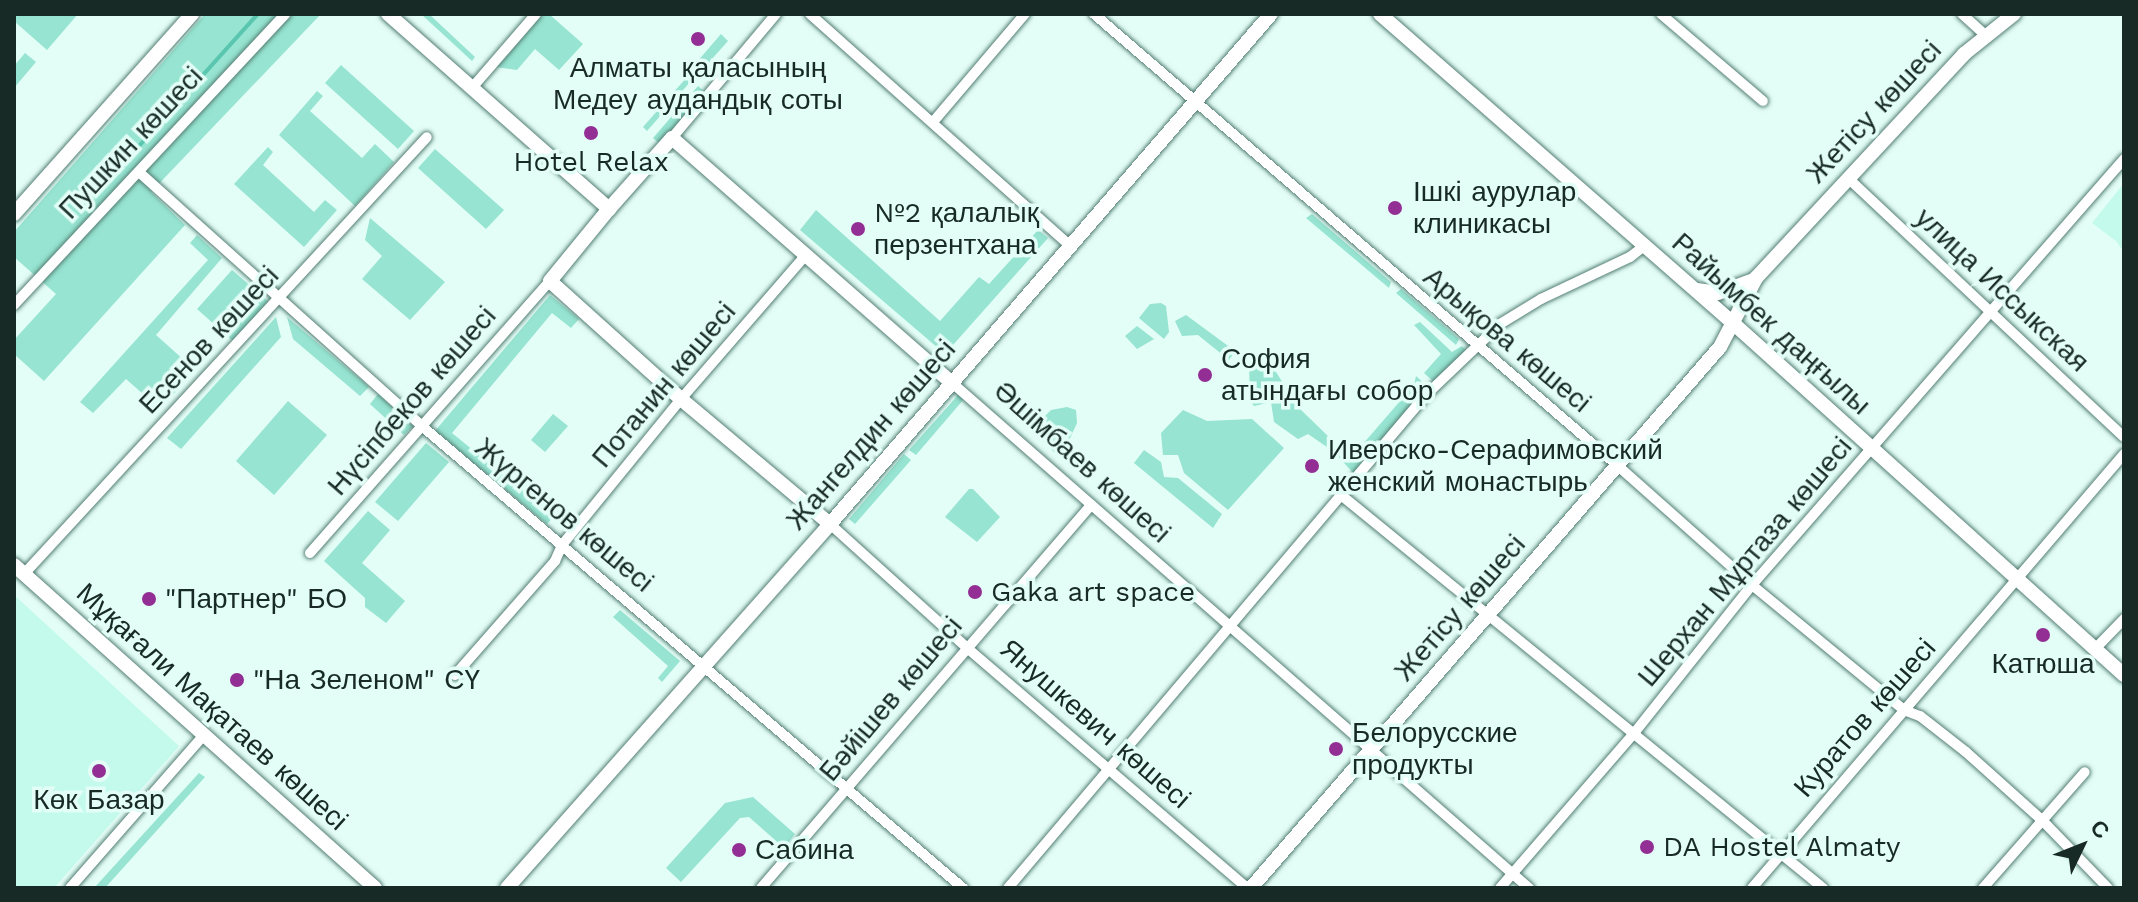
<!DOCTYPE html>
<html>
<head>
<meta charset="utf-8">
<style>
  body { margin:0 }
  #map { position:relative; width:2138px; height:902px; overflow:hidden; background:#e3fef7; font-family:"Work Sans",sans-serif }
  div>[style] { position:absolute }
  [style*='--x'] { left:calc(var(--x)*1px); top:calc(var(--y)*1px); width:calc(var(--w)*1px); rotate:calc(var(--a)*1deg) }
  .built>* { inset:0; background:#c3faec }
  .green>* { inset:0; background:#96e4d1 }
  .stream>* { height:4px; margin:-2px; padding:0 2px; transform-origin:2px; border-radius:2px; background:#5ac6af }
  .roads { filter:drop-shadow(0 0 2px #537d73) drop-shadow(0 0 2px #537d73) }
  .street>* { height:10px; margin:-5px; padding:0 5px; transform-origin:5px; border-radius:5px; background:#fff }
  .secondary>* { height:14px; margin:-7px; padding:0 7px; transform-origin:7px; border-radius:7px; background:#fff }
  .dots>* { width:22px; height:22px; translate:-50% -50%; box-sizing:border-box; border:4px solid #e3fef7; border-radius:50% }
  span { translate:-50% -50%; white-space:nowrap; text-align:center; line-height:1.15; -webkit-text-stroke:7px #e3fef7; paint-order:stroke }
  .poi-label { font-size:28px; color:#182a25 }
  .left { translate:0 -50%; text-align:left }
  .street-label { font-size:28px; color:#182a25 }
  .frame { position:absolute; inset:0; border:16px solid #182a25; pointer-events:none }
  .north { position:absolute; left:2042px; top:806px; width:80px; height:80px; -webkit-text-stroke:6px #e3fef7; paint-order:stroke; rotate:47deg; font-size:22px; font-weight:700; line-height:32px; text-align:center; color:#182a25 }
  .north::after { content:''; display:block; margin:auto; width:28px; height:36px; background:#182a25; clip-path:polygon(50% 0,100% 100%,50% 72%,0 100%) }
</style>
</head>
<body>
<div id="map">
  <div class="built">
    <div style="clip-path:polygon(2124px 183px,2124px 252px,2116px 241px,2092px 223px)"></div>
    <div style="clip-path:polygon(14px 595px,179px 746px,54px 888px,14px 888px)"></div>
  </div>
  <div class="green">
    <div style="clip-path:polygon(14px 14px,78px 14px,47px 50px,14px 21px)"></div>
    <div style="clip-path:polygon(205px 14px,321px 14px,151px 192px,185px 225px,44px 381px,14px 354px,14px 340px,56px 294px,14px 257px,14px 232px)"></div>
    <div style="clip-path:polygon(421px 14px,429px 14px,475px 57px,472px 61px)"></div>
    <div style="clip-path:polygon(543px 14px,549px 14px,583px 44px,559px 70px,535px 49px,517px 70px,496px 67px)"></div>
    <div style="clip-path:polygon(721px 34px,728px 41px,703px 69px,696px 63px)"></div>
    <div style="clip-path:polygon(25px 53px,36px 62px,14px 88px,14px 66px)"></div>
    <div style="clip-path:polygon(341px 65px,414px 131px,398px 149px,325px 83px)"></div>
    <div style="clip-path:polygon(687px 77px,691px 81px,647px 131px,643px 127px)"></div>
    <div style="clip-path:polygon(698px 86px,705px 92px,661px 145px,653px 138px)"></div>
    <div style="clip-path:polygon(317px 91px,323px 96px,310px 111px,362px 158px,375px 144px,394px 162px,355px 206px,279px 135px)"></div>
    <div style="clip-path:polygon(268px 147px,273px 152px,263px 165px,314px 212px,325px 200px,337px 210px,304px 247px,234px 184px)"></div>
    <div style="clip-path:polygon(435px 149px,504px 210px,486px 229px,418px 168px)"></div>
    <div style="clip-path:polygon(816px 210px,940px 321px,979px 277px,989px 284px,1038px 230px,1048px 238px,945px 354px,800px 230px)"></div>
    <div style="clip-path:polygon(1312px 214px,1391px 282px,1389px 288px,1306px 218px)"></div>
    <div style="clip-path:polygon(370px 218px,445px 282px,410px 320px,362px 279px,382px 256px,365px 240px)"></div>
    <div style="clip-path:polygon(197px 235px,222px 258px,156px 335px,195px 370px,160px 409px,126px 379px,93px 413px,80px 402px,208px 260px,190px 243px)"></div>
    <div style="clip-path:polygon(232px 270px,269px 302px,234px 342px,197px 309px)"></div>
    <div style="clip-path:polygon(1401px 289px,1459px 339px,1456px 345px,1396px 293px)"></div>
    <div style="clip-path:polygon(550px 295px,579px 319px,571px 328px,552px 313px,452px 433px,554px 516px,547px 524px,435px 431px)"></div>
    <div style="clip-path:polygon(1161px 303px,1166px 306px,1169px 332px,1164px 339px,1139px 318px,1150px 304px)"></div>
    <div style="clip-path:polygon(1186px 315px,1235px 351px,1229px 360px,1198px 335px,1182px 336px,1175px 321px)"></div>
    <div style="clip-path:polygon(276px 317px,281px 337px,181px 449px,167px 438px)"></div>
    <div style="clip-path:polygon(287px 317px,369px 387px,360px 396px,293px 339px)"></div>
    <div style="clip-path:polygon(1420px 322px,1452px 352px,1462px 346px,1466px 350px,1435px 383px,1424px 373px,1441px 354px,1414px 325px)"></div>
    <div style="clip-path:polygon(1137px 326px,1154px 339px,1137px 349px,1125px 336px)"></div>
    <div style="clip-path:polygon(1249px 362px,1276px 372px,1298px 407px,1332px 440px,1327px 447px,1308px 434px,1298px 439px,1274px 422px,1271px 402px,1254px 406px,1250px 401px)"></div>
    <div style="clip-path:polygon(1416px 376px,1429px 388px,1354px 474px,1337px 455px,1340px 451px,1356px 452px,1414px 385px)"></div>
    <div style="clip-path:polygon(378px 394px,413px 426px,404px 435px,370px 404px)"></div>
    <div style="clip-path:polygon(959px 394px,964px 399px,916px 455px,909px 450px)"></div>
    <div style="clip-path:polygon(288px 401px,327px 435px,274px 495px,236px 461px)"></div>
    <div style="clip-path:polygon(1067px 407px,1076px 410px,1077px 423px,1066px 447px,1055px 453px,1031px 430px,1051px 410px)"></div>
    <div style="clip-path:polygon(1183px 410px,1207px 421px,1252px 419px,1284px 448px,1228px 510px,1184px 473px,1178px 455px,1163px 455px,1161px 433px)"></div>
    <div style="clip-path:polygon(553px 414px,568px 426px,545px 452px,531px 440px)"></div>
    <div style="clip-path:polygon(426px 443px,449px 462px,398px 521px,375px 502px)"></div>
    <div style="clip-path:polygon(1144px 450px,1161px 462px,1164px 477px,1178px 478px,1222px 514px,1213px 528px,1134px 463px)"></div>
    <div style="clip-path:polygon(904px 454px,911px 460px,855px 524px,849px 519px)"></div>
    <div style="clip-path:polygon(969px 489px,973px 489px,1000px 517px,977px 542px,945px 517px)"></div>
    <div style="clip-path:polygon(368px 511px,390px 530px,362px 563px,405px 601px,386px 623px,365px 607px,365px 598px,324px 561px)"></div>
    <div style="clip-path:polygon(620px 610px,680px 661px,662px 682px,658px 678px,668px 666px,613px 617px)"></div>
    <div style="clip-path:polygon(199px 773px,205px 777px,105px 888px,94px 888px)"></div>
    <div style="clip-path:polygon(753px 797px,795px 834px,784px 848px,749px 817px,740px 818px,681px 882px,666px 868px,725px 803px)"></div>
  </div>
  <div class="stream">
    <div style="--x:121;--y:166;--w:205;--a:-48"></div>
  </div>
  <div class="roads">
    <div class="street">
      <div style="--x:810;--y:14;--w:348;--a:41.7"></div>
      <div style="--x:1094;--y:14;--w:691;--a:40.77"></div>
      <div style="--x:1617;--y:465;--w:181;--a:41.6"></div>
      <div style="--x:1752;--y:585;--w:197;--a:39.4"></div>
      <div style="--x:1904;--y:710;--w:17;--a:21"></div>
      <div style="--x:1920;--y:716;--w:58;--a:38"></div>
      <div style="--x:1966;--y:752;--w:103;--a:41.9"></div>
      <div style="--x:2043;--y:821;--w:93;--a:45.9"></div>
      <div style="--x:1661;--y:14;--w:134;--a:40.5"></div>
      <div style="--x:1962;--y:14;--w:30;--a:42"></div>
      <div style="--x:471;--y:89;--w:99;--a:-49.1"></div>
      <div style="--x:933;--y:122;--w:142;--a:-49.6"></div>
      <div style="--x:672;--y:138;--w:162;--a:-50"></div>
      <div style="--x:139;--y:172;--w:382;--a:41.9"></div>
      <div style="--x:423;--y:427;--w:710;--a:40.49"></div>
      <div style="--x:1848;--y:178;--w:378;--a:43.2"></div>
      <div style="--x:14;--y:305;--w:398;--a:-47"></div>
      <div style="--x:950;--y:381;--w:770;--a:41.21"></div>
      <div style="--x:1341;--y:495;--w:622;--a:39.19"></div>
      <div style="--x:830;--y:524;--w:183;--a:42.1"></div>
      <div style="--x:966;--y:647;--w:370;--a:40.6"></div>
      <div style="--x:310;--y:553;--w:363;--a:-48.6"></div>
      <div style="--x:24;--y:574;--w:594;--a:-47.32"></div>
      <div style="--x:2095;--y:649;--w:42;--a:-46"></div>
      <div style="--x:455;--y:675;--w:152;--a:-48.7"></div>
      <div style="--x:555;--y:561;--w:17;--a:-66"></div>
      <div style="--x:562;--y:545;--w:188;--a:-50.8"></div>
      <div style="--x:681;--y:399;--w:188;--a:-49.1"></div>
      <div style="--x:70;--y:888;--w:203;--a:-48.8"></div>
      <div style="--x:761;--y:888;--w:506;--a:-49.25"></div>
      <div style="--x:1008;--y:888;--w:645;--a:-49.72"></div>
      <div style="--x:1425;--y:396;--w:104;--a:-43.8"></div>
      <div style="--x:1500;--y:324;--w:48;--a:-31.4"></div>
      <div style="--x:1541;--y:299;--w:98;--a:-25.3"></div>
      <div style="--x:1630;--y:257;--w:18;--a:-38"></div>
      <div style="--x:1500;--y:888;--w:206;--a:-49.1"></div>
      <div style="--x:1635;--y:732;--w:188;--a:-51.5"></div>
      <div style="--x:1752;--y:585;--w:566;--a:-48.87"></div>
      <div style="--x:1752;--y:888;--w:572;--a:-49.4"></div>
      <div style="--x:1983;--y:888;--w:154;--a:-48.7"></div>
    </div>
    <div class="secondary">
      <div style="--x:388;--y:14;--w:295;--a:41.4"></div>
      <div style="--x:1380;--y:14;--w:471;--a:41.2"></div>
      <div style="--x:1734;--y:324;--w:525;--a:41.99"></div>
      <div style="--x:14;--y:214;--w:268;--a:-48.3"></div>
      <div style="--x:1697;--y:290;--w:21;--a:8"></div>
      <div style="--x:1718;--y:293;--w:37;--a:-20"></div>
      <div style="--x:830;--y:524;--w:194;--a:-140"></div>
      <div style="--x:681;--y:399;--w:176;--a:-138"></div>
      <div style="--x:550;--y:281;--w:93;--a:-50.7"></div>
      <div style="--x:609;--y:209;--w:95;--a:-48.4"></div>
      <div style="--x:672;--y:138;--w:369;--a:41.2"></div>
      <div style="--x:14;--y:565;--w:484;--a:41.8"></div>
      <div style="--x:507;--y:888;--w:487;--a:-48.4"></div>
      <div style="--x:830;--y:524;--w:674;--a:-49.15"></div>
      <div style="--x:1251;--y:888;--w:716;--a:-49.08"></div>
      <div style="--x:1720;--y:347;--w:78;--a:-62.4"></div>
      <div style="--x:1756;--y:278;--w:306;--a:-47.1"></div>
      <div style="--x:1964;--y:54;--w:64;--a:-38.7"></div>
    </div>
  </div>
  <div class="dots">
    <div style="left:698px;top:39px;background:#922e94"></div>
    <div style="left:591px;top:133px;background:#922e94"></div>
    <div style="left:1395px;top:208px;background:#922e94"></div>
    <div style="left:858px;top:229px;background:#922e94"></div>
    <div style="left:1205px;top:375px;background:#922e94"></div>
    <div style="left:1312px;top:466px;background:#922e94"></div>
    <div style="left:975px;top:592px;background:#922e94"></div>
    <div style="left:149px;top:599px;background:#922e94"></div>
    <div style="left:2043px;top:635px;background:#922e94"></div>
    <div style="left:237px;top:680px;background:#922e94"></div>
    <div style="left:1336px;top:749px;background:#922e94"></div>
    <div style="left:99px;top:771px;background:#922e94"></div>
    <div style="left:1647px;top:847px;background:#922e94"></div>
    <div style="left:739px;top:850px;background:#922e94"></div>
  </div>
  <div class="poi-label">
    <span style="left:698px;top:84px">Алматы қаласының<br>Медеу аудандық соты</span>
    <span style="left:591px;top:162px">Hotel Relax</span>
    <span class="left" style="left:1413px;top:208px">Ішкі аурулар<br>клиникасы</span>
    <span class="left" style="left:874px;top:229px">№2 қалалық<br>перзентхана</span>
    <span class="left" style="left:1221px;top:375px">София<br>атындағы собор</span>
    <span class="left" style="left:1328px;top:466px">Иверско-Серафимовский<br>женский монастырь</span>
    <span class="left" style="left:991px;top:592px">Gaka art space</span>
    <span class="left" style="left:165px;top:599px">"Партнер" БО</span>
    <span style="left:2043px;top:664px">Катюша</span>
    <span class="left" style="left:253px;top:680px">"На Зеленом" СҮ</span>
    <span class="left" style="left:1352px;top:749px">Белорусские<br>продукты</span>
    <span style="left:99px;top:800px">Көк Базар</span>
    <span class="left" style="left:1663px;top:847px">DA Hostel Almaty</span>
    <span class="left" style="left:755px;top:850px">Сабина</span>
  </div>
  <div class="street-label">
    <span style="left:1874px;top:112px;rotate:-47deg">Жетісу көшесі</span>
    <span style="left:131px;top:143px;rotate:-47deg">Пушкин көшесі</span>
    <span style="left:2002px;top:290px;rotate:43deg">улица Иссыкская</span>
    <span style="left:1771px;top:324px;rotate:42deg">Райымбек даңғылы</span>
    <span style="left:209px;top:340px;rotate:-47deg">Есенов көшесі</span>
    <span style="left:1507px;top:340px;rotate:40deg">Арықова көшесі</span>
    <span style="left:664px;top:385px;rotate:-50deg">Потанин көшесі</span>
    <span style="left:412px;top:401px;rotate:-49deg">Нүсіпбеков көшесі</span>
    <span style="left:871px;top:435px;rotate:-49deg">Жангелдин көшесі</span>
    <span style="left:1082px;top:462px;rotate:42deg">Әшімбаев көшесі</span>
    <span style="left:564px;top:515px;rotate:40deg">Жүргенов көшесі</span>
    <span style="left:1745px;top:562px;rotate:-50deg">Шерхан Мұртаза көшесі</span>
    <span style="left:1460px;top:608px;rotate:-49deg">Жетісу көшесі</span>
    <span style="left:891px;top:699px;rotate:-50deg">Бәйішев көшесі</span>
    <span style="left:212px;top:707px;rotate:42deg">Мұқағали Мақатаев көшесі</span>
    <span style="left:1865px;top:718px;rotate:-49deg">Куратов көшесі</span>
    <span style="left:1095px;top:724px;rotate:41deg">Янушкевич көшесі</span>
  </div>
  <div class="frame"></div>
  <div class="north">С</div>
</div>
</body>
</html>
